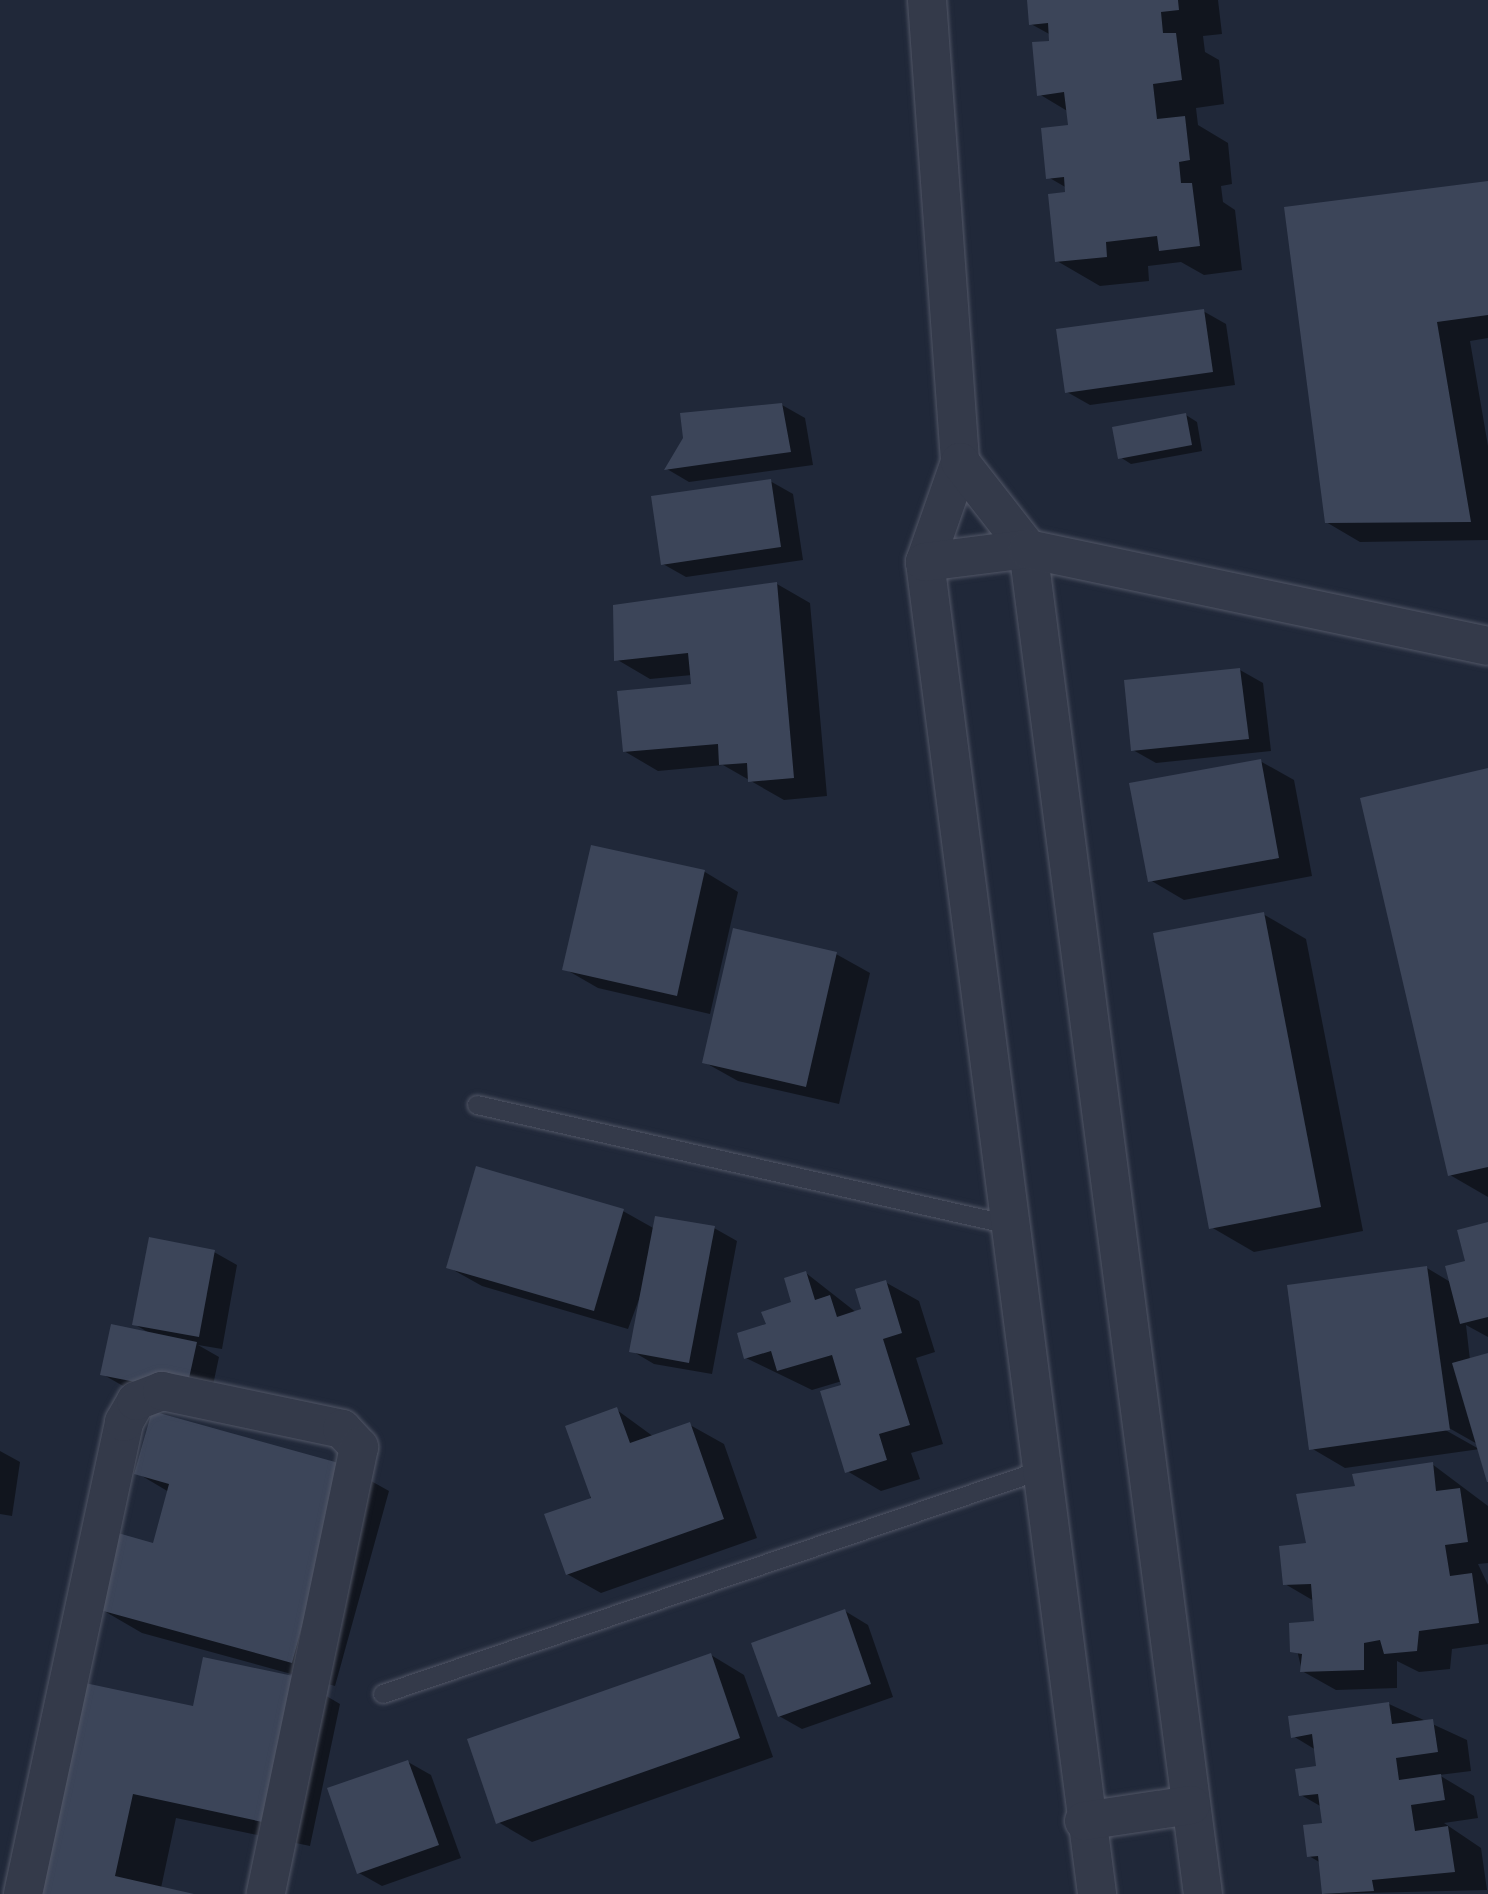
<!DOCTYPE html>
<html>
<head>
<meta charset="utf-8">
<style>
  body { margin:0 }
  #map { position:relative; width:1488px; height:1894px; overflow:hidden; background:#202839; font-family:Poppins,sans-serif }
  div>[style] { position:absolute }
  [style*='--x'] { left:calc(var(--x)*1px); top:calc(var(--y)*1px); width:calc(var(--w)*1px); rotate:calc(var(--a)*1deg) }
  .shadow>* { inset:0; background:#0007 }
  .building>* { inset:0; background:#3c4559 }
  .roads { filter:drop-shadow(0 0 2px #525767) drop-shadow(0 0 2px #525767) }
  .service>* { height:18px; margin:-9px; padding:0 9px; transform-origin:9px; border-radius:9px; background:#343a4a }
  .minor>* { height:38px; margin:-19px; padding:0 19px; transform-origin:19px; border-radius:19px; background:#343a4a }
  span { translate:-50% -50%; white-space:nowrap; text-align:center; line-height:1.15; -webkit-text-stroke:6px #1a1f2e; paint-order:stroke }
</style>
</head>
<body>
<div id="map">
  <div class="shadow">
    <div style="clip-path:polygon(1029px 0,1218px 0,1222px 34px,1203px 36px,1205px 52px,1219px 60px,1224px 104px,1196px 108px,1198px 125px,1228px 143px,1232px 184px,1221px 186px,1223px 202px,1235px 210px,1242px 270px,1204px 275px,1181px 262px,1148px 266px,1149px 281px,1100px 286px,1057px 261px,1067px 188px,1048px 177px,1070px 127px,1069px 112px,1039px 94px,1051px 35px,1031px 24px)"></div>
    <div style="clip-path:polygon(1488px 183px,1488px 338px,1470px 341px,1488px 446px,1488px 540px,1360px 542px,1326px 522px)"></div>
    <div style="clip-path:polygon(1203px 311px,1226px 324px,1235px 385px,1090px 405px,1067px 392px)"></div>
    <div style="clip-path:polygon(782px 405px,805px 418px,813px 465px,689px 482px,667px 469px)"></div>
    <div style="clip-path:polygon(1186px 415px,1197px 422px,1202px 451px,1131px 464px,1120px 457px)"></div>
    <div style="clip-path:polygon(770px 481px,793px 494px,803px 560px,686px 577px,663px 564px)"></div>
    <div style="clip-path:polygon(777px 584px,810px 603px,827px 796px,784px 800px,723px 765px,658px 771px,624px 751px,693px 685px,692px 675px,650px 679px,616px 659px)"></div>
    <div style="clip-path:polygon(1240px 670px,1263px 683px,1271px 751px,1156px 763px,1133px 750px)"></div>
    <div style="clip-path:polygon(1260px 761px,1294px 780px,1312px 876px,1184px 900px,1150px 880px)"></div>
    <div style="clip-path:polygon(1488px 770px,1488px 1197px,1450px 1175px)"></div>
    <div style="clip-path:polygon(593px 847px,705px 872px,738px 892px,710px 1014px,598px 988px,565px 969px)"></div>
    <div style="clip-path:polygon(1263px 914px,1306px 939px,1363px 1231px,1254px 1252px,1211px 1227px)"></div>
    <div style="clip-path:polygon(836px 954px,870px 973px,839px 1104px,738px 1081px,704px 1062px)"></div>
    <div style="clip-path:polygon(623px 1211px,655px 1229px,714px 1228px,737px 1241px,712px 1374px,654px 1364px,632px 1351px,645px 1283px,628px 1329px,482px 1286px,448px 1267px)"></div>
    <div style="clip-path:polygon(evenodd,1488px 1225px,1488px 1337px,1466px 1325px,1470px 1360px,1488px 1355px,1488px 1478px,1480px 1449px,1345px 1468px,1311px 1448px,1427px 1268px,1452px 1283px,1488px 1225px,1442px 1424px,1479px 1445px,1479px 1449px,1440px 1427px,1442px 1424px)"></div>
    <div style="clip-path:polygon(214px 1252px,237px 1265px,222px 1349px,198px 1345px,219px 1357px,209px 1404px,125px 1387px,102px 1374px,151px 1334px,134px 1324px)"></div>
    <div style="clip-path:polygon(806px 1273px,857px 1313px,885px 1282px,919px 1301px,935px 1352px,916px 1358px,943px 1444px,911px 1453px,920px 1479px,881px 1491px,847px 1471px,842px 1381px,812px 1390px,746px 1358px,794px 1303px)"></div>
    <div style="clip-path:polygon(617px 1410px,654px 1437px,690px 1425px,724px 1444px,757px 1538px,601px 1593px,567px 1574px)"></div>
    <div style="clip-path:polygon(0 1451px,20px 1462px,12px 1516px,0 1514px)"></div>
    <div style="clip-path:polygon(1432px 1464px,1488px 1506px,1488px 1563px,1478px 1564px,1488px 1585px,1488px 1644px,1452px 1649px,1450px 1669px,1419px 1672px,1397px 1661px,1397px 1688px,1336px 1690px,1302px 1671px,1291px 1625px,1316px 1623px,1314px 1601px,1285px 1584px,1357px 1487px)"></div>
    <div style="clip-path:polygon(346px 1467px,389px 1491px,335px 1686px,142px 1633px,99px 1608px,155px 1545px,169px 1492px,137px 1473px)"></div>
    <div style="clip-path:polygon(845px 1611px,868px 1625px,893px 1697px,802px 1729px,779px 1716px)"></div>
    <div style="clip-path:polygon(711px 1655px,744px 1675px,773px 1757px,532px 1842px,498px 1822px)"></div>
    <div style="clip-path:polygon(294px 1677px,340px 1704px,310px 1846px,176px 1818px,161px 1888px,191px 1894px,42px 1894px,194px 1708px)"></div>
    <div style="clip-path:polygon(1389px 1704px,1467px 1740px,1471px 1771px,1439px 1775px,1474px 1796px,1478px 1818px,1444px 1823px,1481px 1848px,1487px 1890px,1324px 1894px,1321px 1863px,1309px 1856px,1325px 1825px,1322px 1807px,1301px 1795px,1318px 1767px,1316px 1750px,1293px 1736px)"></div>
    <div style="clip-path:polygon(408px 1762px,431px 1775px,461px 1858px,382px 1886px,359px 1873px)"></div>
  </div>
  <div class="building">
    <div style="clip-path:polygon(1027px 0,1178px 0,1179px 10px,1161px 12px,1163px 33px,1176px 33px,1182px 80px,1153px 84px,1157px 119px,1185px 116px,1190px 160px,1179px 162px,1181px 183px,1192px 183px,1200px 246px,1159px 251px,1157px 236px,1106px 242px,1107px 257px,1055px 262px,1048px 194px,1065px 192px,1064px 177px,1046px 179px,1041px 128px,1068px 125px,1064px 92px,1037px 96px,1032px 42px,1049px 41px,1048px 23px,1029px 25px)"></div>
    <div style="clip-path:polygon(1488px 181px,1488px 315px,1437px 322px,1471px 522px,1325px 523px,1284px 207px)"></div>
    <div style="clip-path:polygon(1204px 309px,1213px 372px,1065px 393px,1056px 329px)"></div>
    <div style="clip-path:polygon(782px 403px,791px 452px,664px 470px,683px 438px,680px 413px)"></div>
    <div style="clip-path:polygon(1186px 413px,1192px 445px,1118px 459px,1112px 427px)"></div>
    <div style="clip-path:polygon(771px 479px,781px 547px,661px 565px,651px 496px)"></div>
    <div style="clip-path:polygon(777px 582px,794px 778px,748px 782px,747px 763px,719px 765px,718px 744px,623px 752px,617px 691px,691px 684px,688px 653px,614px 661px,613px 605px)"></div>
    <div style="clip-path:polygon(1240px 668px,1249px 739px,1131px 751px,1124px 680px)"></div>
    <div style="clip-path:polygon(1261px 759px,1279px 858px,1148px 882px,1129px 783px)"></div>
    <div style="clip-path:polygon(1488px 768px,1488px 1167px,1448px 1176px,1360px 798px)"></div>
    <div style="clip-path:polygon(591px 845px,705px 870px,677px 996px,562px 970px)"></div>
    <div style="clip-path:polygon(1264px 912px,1321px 1207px,1209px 1229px,1153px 933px)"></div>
    <div style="clip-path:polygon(733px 928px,837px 952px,806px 1087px,702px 1063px)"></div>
    <div style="clip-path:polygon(476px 1166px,624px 1209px,594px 1311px,446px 1268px)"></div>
    <div style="clip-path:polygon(655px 1216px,715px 1226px,689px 1363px,629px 1352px)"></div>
    <div style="clip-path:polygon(1488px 1222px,1488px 1317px,1460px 1324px,1445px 1266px,1465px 1261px,1457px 1230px)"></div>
    <div style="clip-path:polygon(149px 1237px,215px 1250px,199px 1337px,132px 1325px)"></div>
    <div style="clip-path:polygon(1427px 1266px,1450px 1430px,1309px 1450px,1287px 1285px)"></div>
    <div style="clip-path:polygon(806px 1271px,815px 1300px,830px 1295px,837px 1317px,861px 1309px,855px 1289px,886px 1280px,902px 1333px,883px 1339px,910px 1425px,879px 1434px,887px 1460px,845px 1473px,820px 1391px,841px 1385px,832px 1355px,777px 1371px,771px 1351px,744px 1359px,737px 1333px,766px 1324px,761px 1312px,791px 1302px,784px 1278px)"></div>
    <div style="clip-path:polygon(111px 1324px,197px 1342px,186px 1392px,100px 1375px)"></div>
    <div style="clip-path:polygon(1488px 1353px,1488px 1482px,1487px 1482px,1452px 1363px)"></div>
    <div style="clip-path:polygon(617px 1407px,630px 1443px,690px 1422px,724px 1519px,566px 1575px,544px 1514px,591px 1498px,565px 1426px)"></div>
    <div style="clip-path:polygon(152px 1411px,346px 1465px,292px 1663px,96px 1609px,118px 1533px,153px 1543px,169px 1484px,134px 1474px)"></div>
    <div style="clip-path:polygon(1433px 1462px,1436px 1491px,1460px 1488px,1468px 1542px,1445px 1545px,1450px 1576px,1472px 1573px,1479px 1623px,1419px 1631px,1417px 1651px,1384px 1654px,1380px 1640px,1364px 1643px,1364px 1670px,1300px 1672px,1302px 1654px,1290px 1652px,1289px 1623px,1314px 1621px,1311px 1584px,1283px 1585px,1279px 1546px,1306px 1543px,1296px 1494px,1355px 1486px,1352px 1474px)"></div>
    <div style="clip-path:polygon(845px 1609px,871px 1684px,778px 1717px,751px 1643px)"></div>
    <div style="clip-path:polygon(711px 1653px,740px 1738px,496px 1824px,467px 1739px)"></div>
    <div style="clip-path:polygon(203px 1657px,298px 1677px,267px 1823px,133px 1794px,115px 1876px,194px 1894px,40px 1894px,85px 1683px,193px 1706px)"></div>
    <div style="clip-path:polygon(1389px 1702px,1392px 1724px,1433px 1719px,1438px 1752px,1396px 1758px,1399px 1780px,1441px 1774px,1445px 1800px,1411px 1805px,1415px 1831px,1448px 1826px,1455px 1872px,1372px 1880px,1374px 1891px,1322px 1894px,1318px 1856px,1307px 1857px,1303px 1825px,1322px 1823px,1318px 1794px,1299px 1796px,1295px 1769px,1316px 1766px,1312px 1734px,1291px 1738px,1288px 1716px)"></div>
    <div style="clip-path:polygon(408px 1760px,439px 1845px,357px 1874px,327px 1788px)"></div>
  </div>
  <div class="roads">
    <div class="service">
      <div style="--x:477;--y:1105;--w:546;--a:12.69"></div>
      <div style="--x:383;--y:1694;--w:696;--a:-18.77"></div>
    </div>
    <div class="minor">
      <div style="--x:927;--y:0;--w:463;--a:85.9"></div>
      <div style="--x:960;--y:462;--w:106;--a:109.3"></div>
      <div style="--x:925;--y:562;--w:1343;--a:82.64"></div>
      <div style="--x:960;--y:462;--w:110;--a:52"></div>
      <div style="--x:1028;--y:549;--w:1356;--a:82.59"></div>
      <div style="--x:925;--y:562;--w:104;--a:-7.2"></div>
      <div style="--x:1028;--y:549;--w:470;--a:11.9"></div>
      <div style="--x:1084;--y:1821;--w:108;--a:-8.5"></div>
      <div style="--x:23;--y:1894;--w:483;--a:-77.9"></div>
      <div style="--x:124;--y:1422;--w:24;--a:-60"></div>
      <div style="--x:136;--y:1401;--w:28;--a:-21"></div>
      <div style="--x:162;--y:1391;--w:184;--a:11.9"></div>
      <div style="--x:342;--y:1429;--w:25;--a:47"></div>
      <div style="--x:359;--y:1447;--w:457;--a:101.8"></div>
    </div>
  </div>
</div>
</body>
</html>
